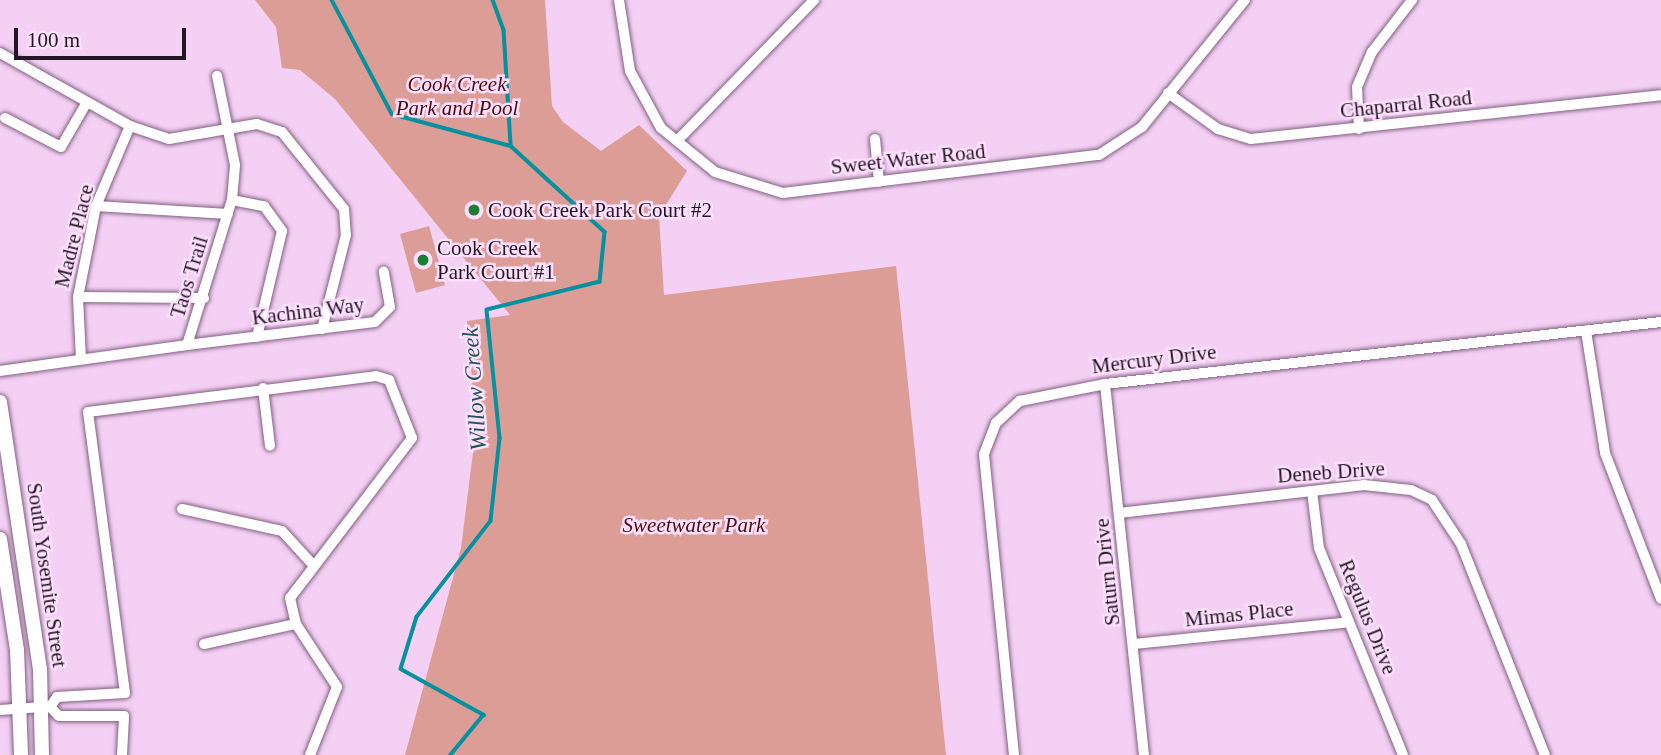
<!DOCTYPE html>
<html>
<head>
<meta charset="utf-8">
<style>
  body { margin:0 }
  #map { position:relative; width:1661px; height:755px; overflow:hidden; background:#f4d0f4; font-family:"Times New Roman",serif }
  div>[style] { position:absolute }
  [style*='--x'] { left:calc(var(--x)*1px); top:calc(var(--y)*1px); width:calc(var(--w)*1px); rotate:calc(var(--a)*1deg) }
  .green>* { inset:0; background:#db9d96 }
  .stream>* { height:3.5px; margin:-1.75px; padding:0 1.75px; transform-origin:1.75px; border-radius:1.75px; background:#05919f }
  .roads { filter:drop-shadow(0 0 2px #826182) drop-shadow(0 0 2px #826182) }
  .street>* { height:10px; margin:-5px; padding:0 5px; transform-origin:5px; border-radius:5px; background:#fff }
  .secondary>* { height:14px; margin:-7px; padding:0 7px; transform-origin:7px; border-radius:7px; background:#fff }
  .dots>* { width:19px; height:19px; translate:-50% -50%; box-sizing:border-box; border:4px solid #fde0fd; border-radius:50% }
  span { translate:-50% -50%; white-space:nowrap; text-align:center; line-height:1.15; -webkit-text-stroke:5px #fde0fd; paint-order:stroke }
  .park-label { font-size:21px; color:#540a0b; font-style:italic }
  .street-label { font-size:21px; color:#241724 }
  .poi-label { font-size:21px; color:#241724 }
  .left { translate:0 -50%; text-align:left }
  .water-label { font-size:23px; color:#235359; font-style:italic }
  .scale { position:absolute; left:14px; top:28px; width:172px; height:32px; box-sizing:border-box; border:4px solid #241724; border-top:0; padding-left:9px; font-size:21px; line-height:24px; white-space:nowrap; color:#241724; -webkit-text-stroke:5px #fde0fd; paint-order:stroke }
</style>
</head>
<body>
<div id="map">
  <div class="green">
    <div style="clip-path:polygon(255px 0,545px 0,552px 106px,563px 122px,601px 151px,639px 125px,687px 171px,659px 216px,664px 295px,896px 266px,946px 755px,405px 755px,461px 548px,476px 429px,467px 321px,510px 315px,335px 99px,300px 70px,282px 68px,276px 27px)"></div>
    <div style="clip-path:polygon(429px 226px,445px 285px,416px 293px,400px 234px)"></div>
  </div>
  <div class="stream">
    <div style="--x:332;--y:0;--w:129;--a:62.2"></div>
    <div style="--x:392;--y:114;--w:123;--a:15.1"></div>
    <div style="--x:511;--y:146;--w:127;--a:42.5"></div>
    <div style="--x:605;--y:232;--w:50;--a:95.7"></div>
    <div style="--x:600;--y:282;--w:116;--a:166.1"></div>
    <div style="--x:487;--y:310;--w:129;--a:84.2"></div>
    <div style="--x:500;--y:438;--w:83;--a:96.2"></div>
    <div style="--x:491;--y:521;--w:121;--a:127.6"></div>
    <div style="--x:417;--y:617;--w:54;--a:107.1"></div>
    <div style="--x:401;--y:669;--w:95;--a:29"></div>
    <div style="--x:484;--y:715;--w:52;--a:129.5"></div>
    <div style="--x:493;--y:0;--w:32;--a:70"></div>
    <div style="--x:504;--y:30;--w:116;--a:86.5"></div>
  </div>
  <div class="roads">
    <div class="street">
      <div style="--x:619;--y:0;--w:72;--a:81.2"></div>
      <div style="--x:630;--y:71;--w:65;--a:61.5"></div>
      <div style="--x:661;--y:128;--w:70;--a:39.2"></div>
      <div style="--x:715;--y:172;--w:71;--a:17.2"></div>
      <div style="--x:783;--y:193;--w:318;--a:-6.9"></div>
      <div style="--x:1099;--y:155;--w:51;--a:-33.1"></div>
      <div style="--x:1142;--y:127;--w:164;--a:-51"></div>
      <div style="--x:0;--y:53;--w:149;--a:29.3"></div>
      <div style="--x:130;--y:126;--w:41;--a:18.4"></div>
      <div style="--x:169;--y:139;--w:89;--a:-9.7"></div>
      <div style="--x:257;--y:124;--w:26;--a:18"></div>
      <div style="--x:282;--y:132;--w:99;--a:51.2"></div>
      <div style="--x:344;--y:209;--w:26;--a:86"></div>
      <div style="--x:346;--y:235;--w:97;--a:104.3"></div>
      <div style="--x:1168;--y:93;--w:62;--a:35.8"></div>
      <div style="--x:1218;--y:129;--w:34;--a:17"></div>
      <div style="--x:1251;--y:139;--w:412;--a:-6.1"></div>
      <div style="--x:5;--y:118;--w:63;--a:27.4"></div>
      <div style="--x:61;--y:147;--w:52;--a:-60"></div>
      <div style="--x:1359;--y:129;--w:42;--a:-92.7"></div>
      <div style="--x:1357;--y:87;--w:38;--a:-67"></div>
      <div style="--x:1372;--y:52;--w:66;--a:-52.4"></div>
      <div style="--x:875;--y:139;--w:43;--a:84.7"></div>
      <div style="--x:677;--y:141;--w:197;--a:-45.8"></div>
      <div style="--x:232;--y:200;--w:33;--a:11"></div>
      <div style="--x:264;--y:206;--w:31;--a:54"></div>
      <div style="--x:282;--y:231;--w:109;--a:103.3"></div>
      <div style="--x:96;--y:206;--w:132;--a:3.5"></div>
      <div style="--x:78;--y:297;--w:126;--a:0.5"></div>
      <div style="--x:1586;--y:331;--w:123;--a:81.1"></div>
      <div style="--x:1605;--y:453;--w:156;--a:69"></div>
      <div style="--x:187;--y:345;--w:189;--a:-7"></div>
      <div style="--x:375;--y:322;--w:21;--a:-45"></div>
      <div style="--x:390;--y:307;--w:36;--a:-100"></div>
      <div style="--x:81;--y:359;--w:62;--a:-92.8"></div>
      <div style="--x:78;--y:297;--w:51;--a:-78.7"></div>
      <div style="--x:88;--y:247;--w:42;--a:-79"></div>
      <div style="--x:96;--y:206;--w:87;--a:-67"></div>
      <div style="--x:0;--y:371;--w:189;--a:-7.9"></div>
      <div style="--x:187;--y:345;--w:152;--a:-72.8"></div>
      <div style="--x:232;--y:200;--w:35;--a:-85"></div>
      <div style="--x:235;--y:165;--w:91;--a:-101.4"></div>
      <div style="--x:1105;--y:384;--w:373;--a:84"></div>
      <div style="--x:263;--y:388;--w:58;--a:83.1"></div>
      <div style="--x:1312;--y:491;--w:57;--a:83"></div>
      <div style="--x:1319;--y:548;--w:223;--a:67.9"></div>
      <div style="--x:182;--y:509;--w:102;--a:12.4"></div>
      <div style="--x:282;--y:531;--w:47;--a:47.6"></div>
      <div style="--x:1119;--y:513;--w:247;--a:-6.5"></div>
      <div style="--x:1364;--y:485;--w:47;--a:6.1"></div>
      <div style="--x:1411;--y:490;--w:23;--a:25"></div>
      <div style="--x:1432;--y:500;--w:53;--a:56.6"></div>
      <div style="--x:1461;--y:544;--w:227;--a:68.3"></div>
      <div style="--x:204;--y:644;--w:94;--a:-12.3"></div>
      <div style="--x:1134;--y:644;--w:216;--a:-5.8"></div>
      <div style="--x:0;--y:710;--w:42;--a:-4.1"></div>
      <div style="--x:122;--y:755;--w:39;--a:-87"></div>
      <div style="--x:124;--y:716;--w:65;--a:180"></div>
      <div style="--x:59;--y:716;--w:13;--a:-135"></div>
      <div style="--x:50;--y:707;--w:12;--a:-55"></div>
      <div style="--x:57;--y:697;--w:68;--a:-3.4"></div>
      <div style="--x:125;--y:693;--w:283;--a:-97.5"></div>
      <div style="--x:88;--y:412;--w:290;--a:-7.1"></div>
      <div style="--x:376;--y:376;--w:14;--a:17"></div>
      <div style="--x:389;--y:380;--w:62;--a:68.4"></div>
      <div style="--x:412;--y:438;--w:201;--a:127.3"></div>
      <div style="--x:290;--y:598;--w:27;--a:77"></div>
      <div style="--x:296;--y:624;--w:75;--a:56.9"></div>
      <div style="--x:337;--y:687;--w:73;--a:111.7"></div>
      <div style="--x:1014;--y:755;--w:302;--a:-95.7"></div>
      <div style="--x:984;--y:454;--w:33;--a:-69"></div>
      <div style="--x:996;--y:423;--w:33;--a:-43"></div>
      <div style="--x:1020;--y:401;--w:87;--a:-11.3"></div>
      <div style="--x:1105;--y:384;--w:559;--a:-6.36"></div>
    </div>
    <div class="secondary">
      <div style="--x:0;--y:402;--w:270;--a:81.5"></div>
      <div style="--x:40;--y:669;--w:86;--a:88.7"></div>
      <div style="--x:0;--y:539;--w:112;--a:81.3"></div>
      <div style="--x:17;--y:650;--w:105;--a:87.8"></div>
    </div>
  </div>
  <div class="dots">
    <div style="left:474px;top:210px;background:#1c7e30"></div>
    <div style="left:423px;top:260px;background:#1c7e30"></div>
  </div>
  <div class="park-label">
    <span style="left:457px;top:96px">Cook Creek<br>Park and Pool</span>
    <span style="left:694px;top:525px">Sweetwater Park</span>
  </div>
  <div class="street-label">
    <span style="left:1406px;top:104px;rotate:-6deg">Chaparral Road</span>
    <span style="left:908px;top:159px;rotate:-6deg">Sweet Water Road</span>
    <span style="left:74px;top:236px;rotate:-76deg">Madre Place</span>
    <span style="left:189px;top:277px;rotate:-73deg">Taos Trail</span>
    <span style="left:308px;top:311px;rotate:-7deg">Kachina Way</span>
    <span style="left:1154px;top:359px;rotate:-7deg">Mercury Drive</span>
    <span style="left:1331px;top:472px;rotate:-4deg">Deneb Drive</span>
    <span style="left:1107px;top:572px;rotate:-96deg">Saturn Drive</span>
    <span style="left:47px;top:575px;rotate:82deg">South Yosemite Street</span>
    <span style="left:1239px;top:614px;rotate:-6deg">Mimas Place</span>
    <span style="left:1368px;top:617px;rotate:68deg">Regulus Drive</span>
  </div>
  <div class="poi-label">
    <span class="left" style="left:488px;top:210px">Cook Creek Park Court #2</span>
    <span class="left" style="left:437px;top:260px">Cook Creek<br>Park Court #1</span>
  </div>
  <div class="water-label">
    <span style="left:475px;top:389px;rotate:-94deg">Willow Creek</span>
  </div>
  <div class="scale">100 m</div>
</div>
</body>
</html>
